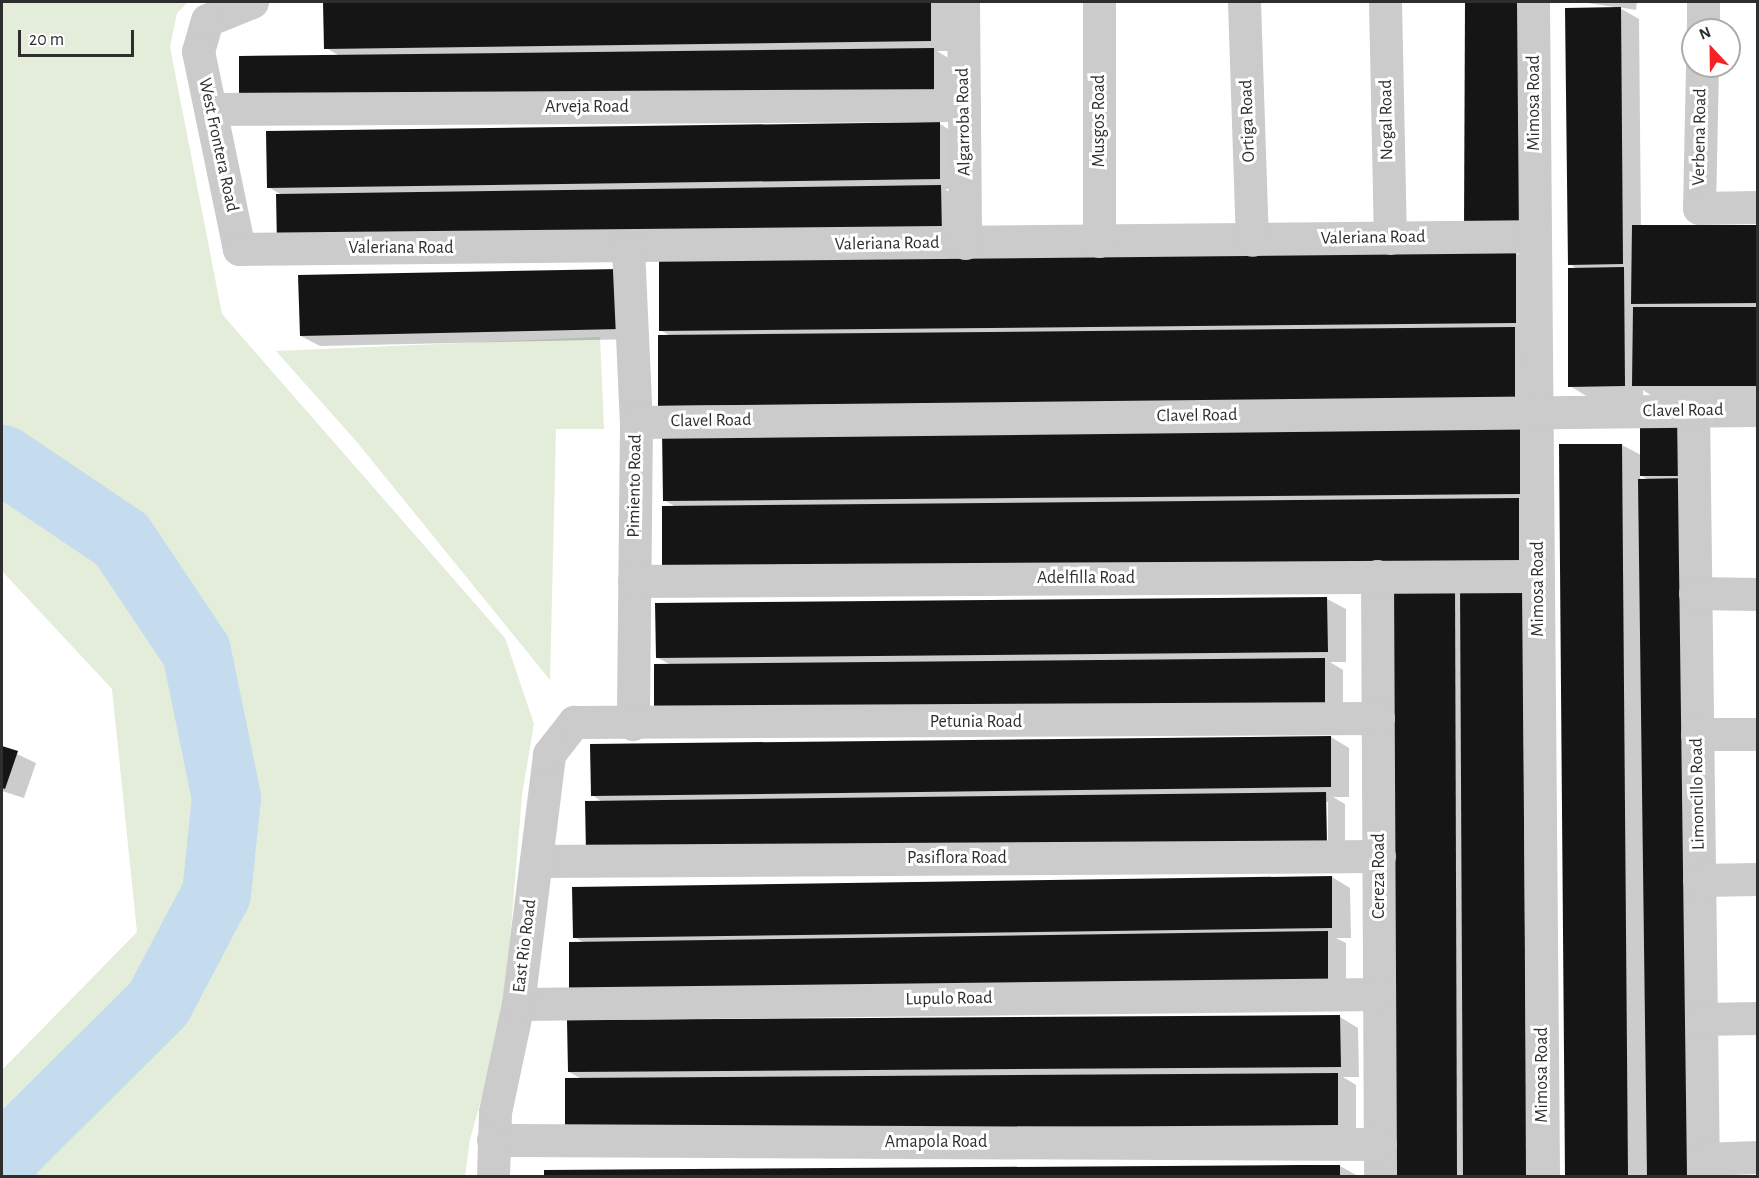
<!DOCTYPE html>
<html>
<head>
<meta charset="utf-8">
<style>
  body { margin:0 }
  #map { position:relative; width:1759px; height:1178px; overflow:hidden; background:#fff; font-family:"Alegreya Sans",sans-serif }
  div>[style] { position:absolute }
  [style*='--x'] { left:calc(var(--x)*1px); top:calc(var(--y)*1px); width:calc(var(--w)*1px); rotate:calc(var(--a)*1deg) }
  .green>* { inset:0; background:#e3edda }
  .shadow>* { inset:0; background:#0003 }
  .stream>* { height:12px; margin:-6px; padding:0 6px; transform-origin:6px; border-radius:6px; background:#c5dcee }
  .river>* { height:69px; margin:-34.5px; padding:0 34.5px; transform-origin:34.5px; border-radius:34.5px; background:#c5dcee }
  .building>* { inset:0; background:#151515 }
  .minor>* { height:33px; margin:-16.5px; padding:0 16.5px; transform-origin:16.5px; border-radius:16.5px; background:#cbcbcb }
  span { translate:-50% -50%; white-space:nowrap; text-align:center; line-height:1.15; -webkit-text-stroke:6px #fff; paint-order:stroke }
  .street-label { font-size:18px; color:#2e2e2e }
  .frame { position:absolute; inset:0; border:3px solid #2e2e2e; pointer-events:none }
  .north { position:absolute; left:1681px; top:18px; width:60px; height:60px; box-sizing:border-box; background:#fff; border:2px solid #ababab; border-radius:50%; rotate:338deg; font-size:16px; font-weight:700; line-height:24px; text-align:center; color:#2e2e2e }
  .north::after { content:''; display:block; margin:auto; width:21px; height:27px; background:#f32225; clip-path:polygon(50% 0,100% 100%,50% 72%,0 100%) }
  .scale { position:absolute; left:18px; top:30px; width:116px; height:27px; box-sizing:border-box; border:3px solid #2e2e2e; border-top:0; padding-left:8px; font-size:18px; line-height:21px; white-space:nowrap; color:#2e2e2e; -webkit-text-stroke:4px #fff; paint-order:stroke }
</style>
</head>
<body>
<div id="map">
  <div class="green">
    <div style="clip-path:polygon(2px 2px,188px 2px,177px 13px,170px 47px,222px 314px,505px 638px,534px 724px,522px 795px,503px 1024px,470px 1139px,465px 1176px,2px 1176px,2px 1070px,137px 932px,112px 689px,2px 571px)"></div>
    <div style="clip-path:polygon(600px 337px,604px 429px,556px 429px,550px 680px,356px 441px,276px 351px)"></div>
  </div>
  <div class="shadow">
    <div style="clip-path:polygon(325px 2px,949px 2px,949px 51px,937px 51px,952px 60px,952px 106px,340px 56px,326px 48px)"></div>
    <div style="clip-path:polygon(1466px 2px,1537px 2px,1465px 227px)"></div>
    <div style="clip-path:polygon(1581px 2px,1637px 2px,1636px 10px,1618px 7px,1639px 19px,1641px 227px,1758px 227px,1758px 396px,1652px 396px,1643px 390px,1643px 396px,1588px 397px,1570px 386px,1577px 269px,1570px 264px,1615px 7px)"></div>
    <div style="clip-path:polygon(940px 124px,958px 135px,958px 189px,945px 189px,959px 198px,960px 246px,282px 195px,268px 187px)"></div>
    <div style="clip-path:polygon(1516px 253px,1534px 263px,1534px 409px,671px 336px,660px 330px)"></div>
    <div style="clip-path:polygon(619px 270px,638px 339px,320px 346px,301px 336px)"></div>
    <div style="clip-path:polygon(1519px 424px,1538px 435px,1537px 579px,676px 507px,664px 500px)"></div>
    <div style="clip-path:polygon(evenodd,1622px 445px,1702px 487px,1717px 1176px,1566px 1176px,1560px 446px,1622px 445px,1640px 475px,1649px 480px,1640px 480px,1640px 475px)"></div>
    <div style="clip-path:polygon(1393px 586px,1541px 594px,1544px 1176px,1396px 1176px)"></div>
    <div style="clip-path:polygon(1327px 599px,1346px 609px,1346px 662px,1330px 662px,1343px 670px,1343px 723px,671px 665px,658px 658px,657px 605px)"></div>
    <div style="clip-path:polygon(evenodd,1331px 737px,1349px 748px,1349px 797px,1333px 797px,1345px 804px,1345px 854px,604px 803px,592px 795px,1331px 737px,1325px 802px,1328px 802px,1328px 852px,1325px 852px,1325px 802px)"></div>
    <div style="clip-path:polygon(2px 747px,36px 763px,24px 798px,2px 791px)"></div>
    <div style="clip-path:polygon(1332px 877px,1350px 888px,1351px 938px,1336px 938px,1346px 943px,1346px 992px,585px 943px,574px 937px)"></div>
    <div style="clip-path:polygon(1340px 1017px,1358px 1028px,1359px 1077px,1343px 1077px,1356px 1085px,1356px 1135px,585px 1140px,582px 1079px,569px 1072px)"></div>
    <div style="clip-path:polygon(1340px 1166px,1358px 1176px,545px 1176px,545px 1171px)"></div>
  </div>
  <div class="stream">
    <div style="--x:2;--y:1157;--w:5;--a:-37"></div>
  </div>
  <div class="river">
    <div style="--x:2;--y:459;--w:143;--a:33.9"></div>
    <div style="--x:121;--y:539;--w:135;--a:56.2"></div>
    <div style="--x:196;--y:651;--w:149;--a:78.4"></div>
    <div style="--x:226;--y:797;--w:97;--a:95.9"></div>
    <div style="--x:216;--y:893;--w:124;--a:117.8"></div>
    <div style="--x:158;--y:1003;--w:214;--a:135.2"></div>
    <div style="--x:6;--y:1154;--w:16;--a:104"></div>
  </div>
  <div class="building">
    <div style="clip-path:polygon(323px 2px,931px 2px,931px 41px,324px 49px)"></div>
    <div style="clip-path:polygon(1465px 2px,1519px 2px,1519px 228px,1464px 228px)"></div>
    <div style="clip-path:polygon(1621px 7px,1623px 264px,1568px 265px,1565px 8px)"></div>
    <div style="clip-path:polygon(934px 48px,934px 97px,239px 105px,239px 56px)"></div>
    <div style="clip-path:polygon(940px 122px,940px 179px,267px 188px,266px 131px)"></div>
    <div style="clip-path:polygon(941px 185px,942px 236px,277px 245px,276px 194px)"></div>
    <div style="clip-path:polygon(1632px 225px,1758px 225px,1758px 303px,1631px 304px)"></div>
    <div style="clip-path:polygon(1516px 251px,1516px 323px,659px 331px,659px 259px)"></div>
    <div style="clip-path:polygon(1624px 267px,1625px 386px,1568px 387px,1568px 268px)"></div>
    <div style="clip-path:polygon(619px 269px,620px 329px,300px 336px,298px 275px)"></div>
    <div style="clip-path:polygon(1633px 307px,1758px 307px,1758px 386px,1632px 386px)"></div>
    <div style="clip-path:polygon(1515px 327px,1515px 399px,658px 406px,658px 335px)"></div>
    <div style="clip-path:polygon(1640px 413px,1684px 413px,1684px 476px,1640px 476px)"></div>
    <div style="clip-path:polygon(1520px 422px,1520px 494px,663px 501px,662px 430px)"></div>
    <div style="clip-path:polygon(1559px 444px,1622px 444px,1628px 1176px,1565px 1176px)"></div>
    <div style="clip-path:polygon(1690px 478px,1699px 1176px,1647px 1176px,1638px 479px)"></div>
    <div style="clip-path:polygon(1519px 498px,1519px 569px,662px 577px,662px 506px)"></div>
    <div style="clip-path:polygon(1523px 581px,1526px 1176px,1463px 1176px,1460px 582px)"></div>
    <div style="clip-path:polygon(1455px 583px,1457px 1176px,1394px 1176px,1392px 584px)"></div>
    <div style="clip-path:polygon(1327px 597px,1328px 652px,656px 658px,655px 603px)"></div>
    <div style="clip-path:polygon(1325px 658px,1325px 713px,654px 719px,654px 664px)"></div>
    <div style="clip-path:polygon(1331px 736px,1331px 787px,591px 796px,590px 744px)"></div>
    <div style="clip-path:polygon(2px 746px,18px 751px,5px 789px,2px 788px)"></div>
    <div style="clip-path:polygon(1326px 792px,1327px 844px,586px 853px,585px 801px)"></div>
    <div style="clip-path:polygon(1332px 876px,1332px 928px,573px 938px,572px 887px)"></div>
    <div style="clip-path:polygon(1328px 931px,1328px 982px,569px 993px,569px 942px)"></div>
    <div style="clip-path:polygon(1340px 1015px,1341px 1067px,568px 1072px,567px 1020px)"></div>
    <div style="clip-path:polygon(1338px 1073px,1338px 1125px,565px 1130px,565px 1078px)"></div>
    <div style="clip-path:polygon(1300px 1165px,1340px 1165px,1340px 1176px,544px 1176px,544px 1170px)"></div>
  </div>
  <div class="minor">
    <div style="--x:252;--y:2;--w:48;--a:158.2"></div>
    <div style="--x:207;--y:20;--w:32;--a:106"></div>
    <div style="--x:198;--y:51;--w:202;--a:78.3"></div>
    <div style="--x:239;--y:249;--w:1296;--a:-0.57"></div>
    <div style="--x:963;--y:2;--w:241;--a:89.5"></div>
    <div style="--x:1244;--y:2;--w:238;--a:88.1"></div>
    <div style="--x:1385;--y:2;--w:236;--a:88.8"></div>
    <div style="--x:1533;--y:2;--w:1174;--a:89.51"></div>
    <div style="--x:1703;--y:30;--w:28;--a:-90"></div>
    <div style="--x:1702;--y:66;--w:142;--a:91.2"></div>
    <div style="--x:1699;--y:208;--w:59;--a:-1"></div>
    <div style="--x:211;--y:109;--w:753;--a:-0.3"></div>
    <div style="--x:1099;--y:241;--w:239;--a:-90"></div>
    <div style="--x:628;--y:248;--w:174;--a:87.4"></div>
    <div style="--x:636;--y:422;--w:302;--a:90.6"></div>
    <div style="--x:1693;--y:411;--w:765;--a:89.25"></div>
    <div style="--x:636;--y:422;--w:1122;--a:-0.61"></div>
    <div style="--x:1377;--y:576;--w:600;--a:89.71"></div>
    <div style="--x:634;--y:581;--w:904;--a:-0.32"></div>
    <div style="--x:1695;--y:593;--w:63;--a:0.9"></div>
    <div style="--x:1697;--y:734;--w:61;--a:0"></div>
    <div style="--x:536;--y:861;--w:843;--a:-0.34"></div>
    <div style="--x:1699;--y:880;--w:59;--a:-1"></div>
    <div style="--x:518;--y:1004;--w:861;--a:-0.67"></div>
    <div style="--x:1701;--y:1019;--w:57;--a:-1"></div>
    <div style="--x:493;--y:1140;--w:887;--a:0.26"></div>
    <div style="--x:1703;--y:1159;--w:55;--a:-2.1"></div>
    <div style="--x:493;--y:1176;--w:64;--a:-88.2"></div>
    <div style="--x:495;--y:1112;--w:110;--a:-78"></div>
    <div style="--x:518;--y:1004;--w:252;--a:-82.9"></div>
    <div style="--x:549;--y:754;--w:41;--a:-52"></div>
    <div style="--x:574;--y:722;--w:804;--a:-0.29"></div>
  </div>
  <div class="street-label">
    <span style="left:1534px;top:103px;rotate:-90deg">Mimosa Road</span>
    <span style="left:587px;top:107px">Arveja Road</span>
    <span style="left:1387px;top:120px;rotate:-91deg">Nogal Road</span>
    <span style="left:1099px;top:121px;rotate:-90deg">Musgos Road</span>
    <span style="left:1248px;top:121px;rotate:-92deg">Ortiga Road</span>
    <span style="left:964px;top:122px;rotate:-91deg">Algarroba Road</span>
    <span style="left:1700px;top:137px;rotate:-89deg">Verbena Road</span>
    <span style="left:218px;top:145px;rotate:78deg">West Frontera Road</span>
    <span style="left:1373px;top:238px;rotate:-1deg">Valeriana Road</span>
    <span style="left:887px;top:244px;rotate:-1deg">Valeriana Road</span>
    <span style="left:401px;top:248px">Valeriana Road</span>
    <span style="left:1683px;top:411px;rotate:-1deg">Clavel Road</span>
    <span style="left:1197px;top:416px;rotate:-1deg">Clavel Road</span>
    <span style="left:711px;top:421px;rotate:-1deg">Clavel Road</span>
    <span style="left:635px;top:486px;rotate:-89deg">Pimiento Road</span>
    <span style="left:1086px;top:578px">Adelfilla Road</span>
    <span style="left:1538px;top:589px;rotate:-90deg">Mimosa Road</span>
    <span style="left:976px;top:722px">Petunia Road</span>
    <span style="left:1698px;top:794px;rotate:-91deg">Limoncillo Road</span>
    <span style="left:957px;top:858px">Pasiflora Road</span>
    <span style="left:1379px;top:876px;rotate:-90deg">Cereza Road</span>
    <span style="left:525px;top:946px;rotate:-83deg">East Rio Road</span>
    <span style="left:949px;top:999px;rotate:-1deg">Lupulo Road</span>
    <span style="left:1542px;top:1075px;rotate:-90deg">Mimosa Road</span>
    <span style="left:936px;top:1142px">Amapola Road</span>
  </div>
  <div class="frame"></div>
  <div class="north">N</div>
  <div class="scale">20 m</div>
</div>
</body>
</html>
